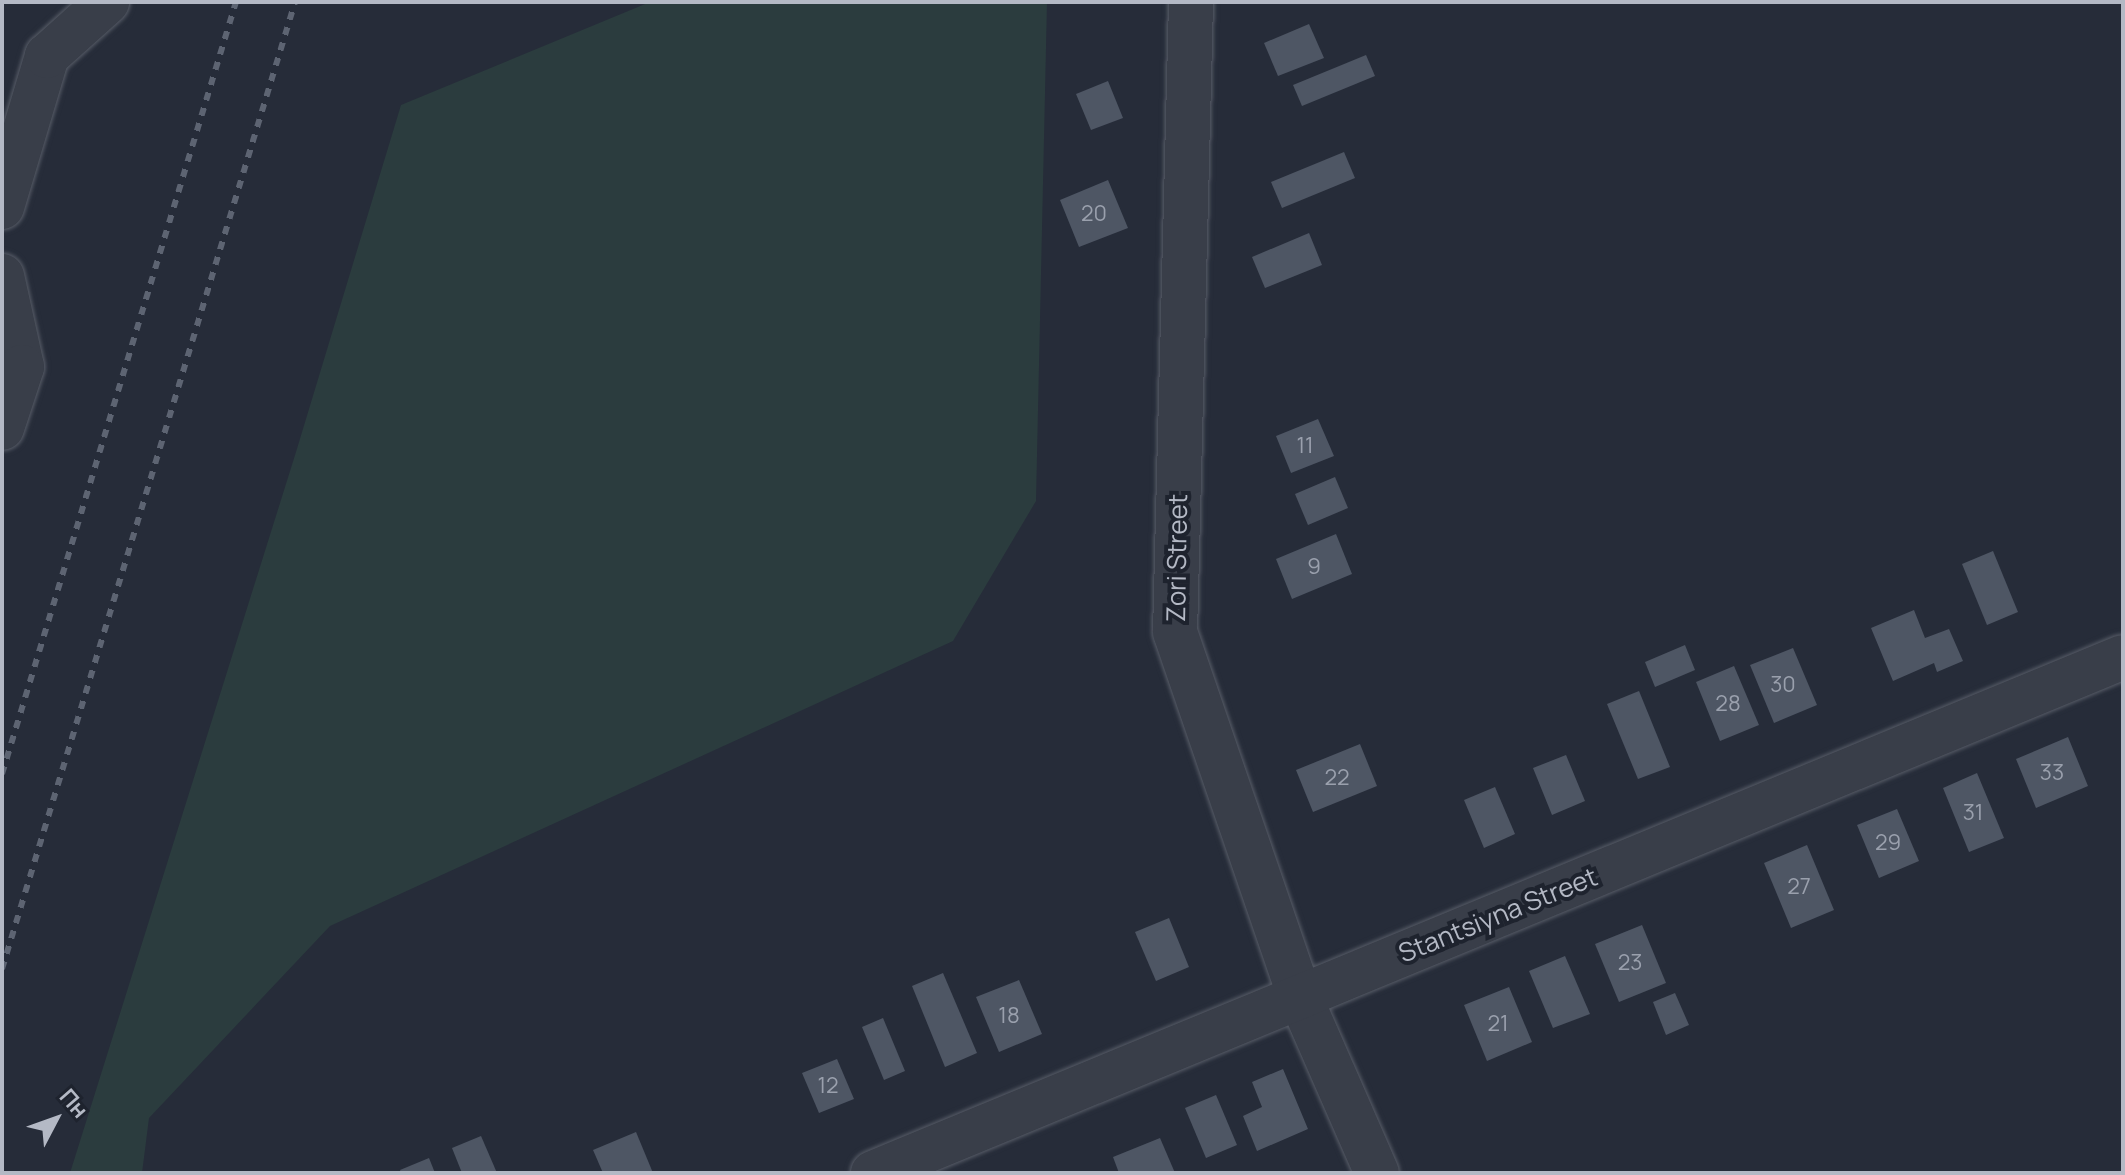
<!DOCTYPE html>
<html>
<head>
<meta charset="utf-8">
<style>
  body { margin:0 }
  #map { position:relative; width:2125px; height:1175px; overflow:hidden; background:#262c39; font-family:Manrope,sans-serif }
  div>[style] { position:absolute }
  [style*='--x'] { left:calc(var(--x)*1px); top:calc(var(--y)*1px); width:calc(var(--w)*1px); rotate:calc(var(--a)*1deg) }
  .green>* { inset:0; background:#2b3c3e }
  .building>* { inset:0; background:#4e5664 }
  .roads { filter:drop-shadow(0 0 2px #575c67) drop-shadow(0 0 2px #575c67) }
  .minor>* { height:44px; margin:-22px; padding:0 22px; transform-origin:22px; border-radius:22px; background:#393e49 }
  .rail>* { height:6px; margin-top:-3px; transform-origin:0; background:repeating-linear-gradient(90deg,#5d6472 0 8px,transparent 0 16px) }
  span { translate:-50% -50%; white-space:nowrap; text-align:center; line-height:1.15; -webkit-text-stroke:8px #1e232e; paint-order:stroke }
  .number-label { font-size:22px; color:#9aa0ad }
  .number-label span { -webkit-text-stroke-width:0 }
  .street-label { font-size:26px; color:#b4b9c5 }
  .frame { position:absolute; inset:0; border:4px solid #b4b9c5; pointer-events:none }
  .north { position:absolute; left:16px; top:1079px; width:80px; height:80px; -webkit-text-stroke:6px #1e232e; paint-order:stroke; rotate:49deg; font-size:22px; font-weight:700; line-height:32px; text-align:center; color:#b4b9c5 }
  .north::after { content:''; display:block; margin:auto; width:28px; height:36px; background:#b4b9c5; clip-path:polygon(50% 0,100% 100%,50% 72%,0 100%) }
</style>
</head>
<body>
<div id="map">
  <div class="green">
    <div style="clip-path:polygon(650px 2px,1047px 2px,1036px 501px,953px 641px,330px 926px,149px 1118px,142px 1173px,70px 1173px,296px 452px,401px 105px)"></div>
  </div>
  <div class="building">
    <div style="clip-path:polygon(1309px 24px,1324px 58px,1278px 76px,1264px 43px)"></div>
    <div style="clip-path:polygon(1366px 55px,1375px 76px,1302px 106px,1293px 85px)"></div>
    <div style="clip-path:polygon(1108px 81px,1123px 118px,1091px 130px,1076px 94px)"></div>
    <div style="clip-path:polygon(1344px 152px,1355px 178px,1282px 208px,1271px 182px)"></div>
    <div style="clip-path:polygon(1108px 180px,1128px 228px,1079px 247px,1060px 200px)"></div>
    <div style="clip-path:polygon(1309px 233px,1322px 265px,1265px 288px,1252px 257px)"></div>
    <div style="clip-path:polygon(1318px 419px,1334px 456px,1291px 473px,1276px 436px)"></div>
    <div style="clip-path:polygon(1335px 477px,1348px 508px,1308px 525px,1295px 494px)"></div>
    <div style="clip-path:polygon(1336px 534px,1352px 574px,1292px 599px,1276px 559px)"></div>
    <div style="clip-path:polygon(1993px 551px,2018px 612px,1987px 625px,1962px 564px)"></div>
    <div style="clip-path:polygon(1914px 610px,1925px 638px,1949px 629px,1963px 661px,1937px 672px,1934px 663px,1893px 681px,1871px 628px)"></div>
    <div style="clip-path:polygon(1685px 645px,1695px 670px,1655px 687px,1645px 662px)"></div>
    <div style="clip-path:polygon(1793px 648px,1817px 705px,1774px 723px,1750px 665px)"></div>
    <div style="clip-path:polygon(1734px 666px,1759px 725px,1720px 741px,1696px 682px)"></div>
    <div style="clip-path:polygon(1639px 691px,1670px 767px,1638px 779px,1607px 704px)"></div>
    <div style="clip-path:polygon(2068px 737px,2088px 786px,2036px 808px,2016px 759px)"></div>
    <div style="clip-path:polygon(1360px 744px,1377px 786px,1313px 812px,1296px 770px)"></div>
    <div style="clip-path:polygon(1566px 755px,1585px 801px,1552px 815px,1533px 768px)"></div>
    <div style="clip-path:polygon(1977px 773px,2004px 838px,1969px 852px,1943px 788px)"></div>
    <div style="clip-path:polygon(1495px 787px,1515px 834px,1484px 848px,1464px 800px)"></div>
    <div style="clip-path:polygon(1897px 809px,1919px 861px,1879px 878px,1857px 825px)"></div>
    <div style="clip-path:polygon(1807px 845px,1834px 910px,1791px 928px,1764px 863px)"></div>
    <div style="clip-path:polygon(1169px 918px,1189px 967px,1156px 981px,1135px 932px)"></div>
    <div style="clip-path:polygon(1642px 925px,1666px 983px,1619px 1002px,1595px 944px)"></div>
    <div style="clip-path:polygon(1565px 956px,1590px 1014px,1553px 1028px,1529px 971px)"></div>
    <div style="clip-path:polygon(943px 973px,977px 1053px,945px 1067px,912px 986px)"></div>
    <div style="clip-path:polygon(1019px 980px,1042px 1034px,999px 1052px,976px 997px)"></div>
    <div style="clip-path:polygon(1509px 987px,1532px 1042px,1487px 1061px,1464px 1005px)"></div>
    <div style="clip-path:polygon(1675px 993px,1689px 1025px,1666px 1035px,1653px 1002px)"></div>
    <div style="clip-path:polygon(883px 1018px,905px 1071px,884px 1080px,862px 1027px)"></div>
    <div style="clip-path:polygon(837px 1059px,854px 1099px,819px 1113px,802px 1073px)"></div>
    <div style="clip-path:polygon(1283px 1069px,1308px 1129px,1257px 1151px,1243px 1116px,1262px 1107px,1252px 1082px)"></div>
    <div style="clip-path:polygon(1216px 1095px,1237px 1145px,1206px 1158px,1185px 1108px)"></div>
    <div style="clip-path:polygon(636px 1132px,653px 1173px,603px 1173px,593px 1150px)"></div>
    <div style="clip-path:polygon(481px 1136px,497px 1173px,462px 1173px,452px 1148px)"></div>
    <div style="clip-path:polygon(1160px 1138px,1175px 1173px,1119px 1173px,1113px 1157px)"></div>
    <div style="clip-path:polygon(429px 1158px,435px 1173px,401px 1173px,400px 1170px)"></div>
  </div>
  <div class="roads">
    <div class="minor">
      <div style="--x:1191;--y:2;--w:630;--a:91.45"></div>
      <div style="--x:1175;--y:632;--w:386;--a:71.1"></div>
      <div style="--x:1300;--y:997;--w:192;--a:66.4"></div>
      <div style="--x:2;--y:207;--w:158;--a:-73.4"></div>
      <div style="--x:47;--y:56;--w:81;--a:-42"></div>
      <div style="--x:2;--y:276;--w:93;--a:77.6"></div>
      <div style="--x:22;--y:367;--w:64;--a:108.2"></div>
      <div style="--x:873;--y:1173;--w:1352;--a:-22.43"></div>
    </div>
  </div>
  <div class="rail">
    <div style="--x:2;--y:774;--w:807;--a:-73.14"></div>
    <div style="--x:2;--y:969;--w:1010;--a:-73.14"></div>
  </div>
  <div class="number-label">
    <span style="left:1094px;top:214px">20</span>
    <span style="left:1305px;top:446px">11</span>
    <span style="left:1314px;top:567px">9</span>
    <span style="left:1783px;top:685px">30</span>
    <span style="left:1728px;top:704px">28</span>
    <span style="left:2052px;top:773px">33</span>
    <span style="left:1337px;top:778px">22</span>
    <span style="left:1973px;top:813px">31</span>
    <span style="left:1888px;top:843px">29</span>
    <span style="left:1799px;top:887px">27</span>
    <span style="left:1630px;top:963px">23</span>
    <span style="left:1009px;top:1016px">18</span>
    <span style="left:1498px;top:1024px">21</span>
    <span style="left:828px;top:1086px">12</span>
  </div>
  <div class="street-label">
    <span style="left:1177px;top:558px;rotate:-89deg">Zori Street</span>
    <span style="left:1498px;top:915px;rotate:-22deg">Stantsiyna Street</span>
  </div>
  <div class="frame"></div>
  <div class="north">Пн</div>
</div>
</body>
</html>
